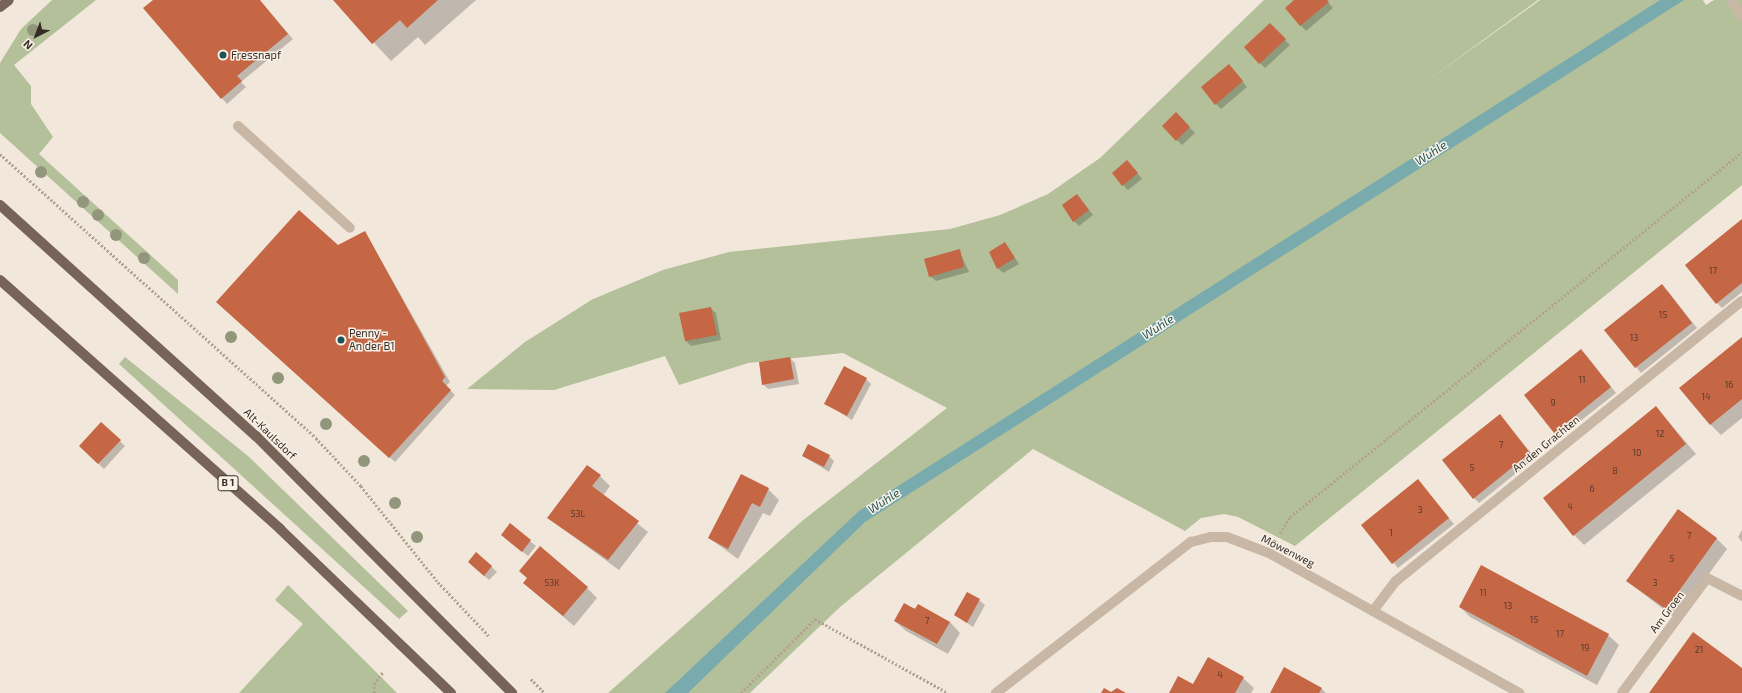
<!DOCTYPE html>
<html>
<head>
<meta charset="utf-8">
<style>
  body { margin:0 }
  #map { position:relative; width:1742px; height:693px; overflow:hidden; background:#f1e7da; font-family:"Exo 2",sans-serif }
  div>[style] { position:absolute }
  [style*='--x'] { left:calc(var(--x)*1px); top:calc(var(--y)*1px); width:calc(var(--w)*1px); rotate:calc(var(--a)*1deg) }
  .green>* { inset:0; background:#b3c09a }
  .water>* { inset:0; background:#79abae }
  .shadow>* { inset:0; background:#0003 }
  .building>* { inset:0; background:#c56644 }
  .path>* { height:2.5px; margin-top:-1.25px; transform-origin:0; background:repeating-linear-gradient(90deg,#b5a190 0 2px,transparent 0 4px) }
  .minor>* { height:10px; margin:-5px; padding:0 5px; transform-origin:5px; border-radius:5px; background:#c9b7a6 }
  .major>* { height:10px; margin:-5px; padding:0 5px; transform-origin:5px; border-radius:5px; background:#776358 }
  .trees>* { width:12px; height:12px; margin:-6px; border-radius:50%; background:#92967a }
  .dots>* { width:11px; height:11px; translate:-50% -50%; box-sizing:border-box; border:2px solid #f9f1e6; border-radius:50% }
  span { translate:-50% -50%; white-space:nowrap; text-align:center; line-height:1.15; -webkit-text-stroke:3px #f9f1e6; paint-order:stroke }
  .number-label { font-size:9px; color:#593a2e }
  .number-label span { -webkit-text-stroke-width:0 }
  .shield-label span { padding:1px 3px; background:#f9f1e6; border:1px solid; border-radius:3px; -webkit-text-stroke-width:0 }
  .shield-label { font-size:10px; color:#352c27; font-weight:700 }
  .poi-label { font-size:11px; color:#352c27 }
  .left { translate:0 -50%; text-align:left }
  .street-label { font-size:11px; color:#352c27 }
  .water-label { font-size:12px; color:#1d5257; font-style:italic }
  .north { position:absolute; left:16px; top:16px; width:40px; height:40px; -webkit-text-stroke:3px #f9f1e6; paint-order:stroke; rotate:222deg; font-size:11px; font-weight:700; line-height:16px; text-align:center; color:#352c27 }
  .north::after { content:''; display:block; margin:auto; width:14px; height:18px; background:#352c27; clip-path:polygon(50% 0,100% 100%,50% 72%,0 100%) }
</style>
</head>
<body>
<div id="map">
  <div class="green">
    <div style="clip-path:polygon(52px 0,96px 0,14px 65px,31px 86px,31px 104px,53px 137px,39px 154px,178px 280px,178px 294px,0 133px,0 63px,21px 29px)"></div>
    <div style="clip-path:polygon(1264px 0,1538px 0,1424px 83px,1540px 0,1703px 0,1706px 5px,1714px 0,1742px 0,1742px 185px,1295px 546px,1238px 517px,1224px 514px,1201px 518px,1185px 531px,1033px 449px,840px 607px,750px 693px,608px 693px,802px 521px,947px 408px,843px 353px,748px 363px,679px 385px,665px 356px,554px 390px,467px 389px,525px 342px,593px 299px,663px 270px,729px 252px,950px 229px,1000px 215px,1048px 194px,1100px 158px)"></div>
    <div style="clip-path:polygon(125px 357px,248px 456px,408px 611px,399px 619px,119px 364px)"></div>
    <div style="clip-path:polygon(288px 585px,366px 662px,397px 693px,239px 693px,303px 624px,275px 600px)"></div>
  </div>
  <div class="water">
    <div style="clip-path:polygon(1660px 0,1684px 0,865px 522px,688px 693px,665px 693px,859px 511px)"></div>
  </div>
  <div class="shadow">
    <div style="clip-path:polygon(155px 0,259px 0,293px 39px,241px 82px,246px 87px,227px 104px,145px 9px)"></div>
    <div style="clip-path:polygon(334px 0,476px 0,425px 45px,418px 37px,391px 61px)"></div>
    <div style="clip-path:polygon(1296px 0,1326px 0,1333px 8px,1306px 31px,1286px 9px)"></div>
    <div style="clip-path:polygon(1270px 25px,1290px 45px,1265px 68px,1245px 48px)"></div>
    <div style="clip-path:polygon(1229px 65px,1247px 87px,1221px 109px,1216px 104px)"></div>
    <div style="clip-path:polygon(1176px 114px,1195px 133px,1182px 145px,1163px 126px)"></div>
    <div style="clip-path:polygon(1132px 167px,1142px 179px,1128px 190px,1123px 185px)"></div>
    <div style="clip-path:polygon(1077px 195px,1093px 215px,1079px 226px,1074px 221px)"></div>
    <div style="clip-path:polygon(1742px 221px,1742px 292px,1722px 308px,1717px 303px)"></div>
    <div style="clip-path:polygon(365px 232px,450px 382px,446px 386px,455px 395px,395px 462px,223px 307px)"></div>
    <div style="clip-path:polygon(1005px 243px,1019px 264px,1003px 273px,998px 268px)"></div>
    <div style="clip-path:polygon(959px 250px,969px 272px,936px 281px,930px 276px)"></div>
    <div style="clip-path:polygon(1667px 290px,1697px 328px,1641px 373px,1606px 330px)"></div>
    <div style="clip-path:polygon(710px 308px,716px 313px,721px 340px,691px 346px,686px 341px,680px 314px)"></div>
    <div style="clip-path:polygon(1742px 339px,1742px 418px,1721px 435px,1710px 424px)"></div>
    <div style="clip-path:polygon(1586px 355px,1616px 393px,1560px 437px,1555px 432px)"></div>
    <div style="clip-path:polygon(790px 358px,795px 363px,799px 384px,768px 389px,763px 384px)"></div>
    <div style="clip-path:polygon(866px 379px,871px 384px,852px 420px,825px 403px)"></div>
    <div style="clip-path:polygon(1656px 407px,1696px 454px,1584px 545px,1574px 535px)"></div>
    <div style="clip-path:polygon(1505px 421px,1535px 458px,1479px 503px,1474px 498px)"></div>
    <div style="clip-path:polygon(101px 423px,125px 446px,104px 469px,80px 446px)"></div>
    <div style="clip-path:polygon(803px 456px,829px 456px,834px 461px,829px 472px)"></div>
    <div style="clip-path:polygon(600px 476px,610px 486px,603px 496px,648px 532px,619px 570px,548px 518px)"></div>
    <div style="clip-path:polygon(1418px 480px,1454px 524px,1398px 568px,1363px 525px)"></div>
    <div style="clip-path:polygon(768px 489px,779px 500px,770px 516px,763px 513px,738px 559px,709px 538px)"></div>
    <div style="clip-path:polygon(510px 525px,536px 546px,528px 556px,507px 540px)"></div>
    <div style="clip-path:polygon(1742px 530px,1742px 542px,1738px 537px)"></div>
    <div style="clip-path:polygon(1716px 538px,1727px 549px,1676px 619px,1627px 581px)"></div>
    <div style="clip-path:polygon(477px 553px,497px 572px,489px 580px,474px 567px)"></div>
    <div style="clip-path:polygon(528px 578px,587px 588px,597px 598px,574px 626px,524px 583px)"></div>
    <div style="clip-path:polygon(979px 600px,985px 605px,973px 627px,955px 615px)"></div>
    <div style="clip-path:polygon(918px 606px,950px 622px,960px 633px,948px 654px,906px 631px,895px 621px)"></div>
    <div style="clip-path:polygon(1460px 607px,1608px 635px,1619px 645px,1597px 685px,1470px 617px)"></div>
    <div style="clip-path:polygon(1243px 678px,1254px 688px,1251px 693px,1170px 693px,1192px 685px)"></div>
    <div style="clip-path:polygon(1321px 688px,1326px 693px,1271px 693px)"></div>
  </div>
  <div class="building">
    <div style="clip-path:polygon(153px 0,260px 0,288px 34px,237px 76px,242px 81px,221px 99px,143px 8px)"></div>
    <div style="clip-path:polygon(333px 0,438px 0,407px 28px,400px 20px,372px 44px)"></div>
    <div style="clip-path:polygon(1294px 0,1327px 0,1329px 2px,1300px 26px,1285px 8px)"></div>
    <div style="clip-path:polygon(1270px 23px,1286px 39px,1259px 64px,1244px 47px)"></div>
    <div style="clip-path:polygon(1229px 64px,1243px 81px,1215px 105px,1201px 87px)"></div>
    <div style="clip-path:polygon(1176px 112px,1190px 127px,1176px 141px,1162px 126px)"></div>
    <div style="clip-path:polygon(1127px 160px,1138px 173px,1122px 186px,1112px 173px)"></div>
    <div style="clip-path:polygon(1077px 194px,1089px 210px,1073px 222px,1062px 205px)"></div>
    <div style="clip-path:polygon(299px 210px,338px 245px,365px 231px,445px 377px,442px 381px,451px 390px,389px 458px,216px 302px)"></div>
    <div style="clip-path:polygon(1742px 219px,1742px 283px,1716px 304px,1685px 265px)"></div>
    <div style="clip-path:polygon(1005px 242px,1015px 258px,997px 269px,989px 252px)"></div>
    <div style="clip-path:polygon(960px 249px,964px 267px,929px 277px,924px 259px)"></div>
    <div style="clip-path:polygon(1662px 284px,1692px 323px,1635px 368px,1604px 330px)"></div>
    <div style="clip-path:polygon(711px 307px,717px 335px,685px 341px,679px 313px)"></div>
    <div style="clip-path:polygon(1742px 337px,1742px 399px,1710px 425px,1679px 388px)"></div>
    <div style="clip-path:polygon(1581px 349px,1611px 387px,1554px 433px,1524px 395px)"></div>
    <div style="clip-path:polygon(790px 357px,794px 379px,762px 385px,759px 362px)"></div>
    <div style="clip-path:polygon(844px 366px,867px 378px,847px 416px,824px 404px)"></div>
    <div style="clip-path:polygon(1656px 406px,1686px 444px,1573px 536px,1543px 498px)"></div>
    <div style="clip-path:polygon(1500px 414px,1530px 453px,1473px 499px,1442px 460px)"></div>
    <div style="clip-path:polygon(101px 422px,121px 440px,98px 464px,79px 446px)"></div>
    <div style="clip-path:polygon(808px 444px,830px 455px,824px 467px,802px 456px)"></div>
    <div style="clip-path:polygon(587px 465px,601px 475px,592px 486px,639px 521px,608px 560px,547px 518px)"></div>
    <div style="clip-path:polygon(741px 474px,769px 488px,760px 507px,752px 503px,728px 549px,708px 538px)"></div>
    <div style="clip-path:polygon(1418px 479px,1449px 518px,1392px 564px,1361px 525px)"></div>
    <div style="clip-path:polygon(1678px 509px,1717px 538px,1666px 609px,1626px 581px)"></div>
    <div style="clip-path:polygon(510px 523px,531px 540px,522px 552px,501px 535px)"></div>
    <div style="clip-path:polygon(540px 546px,588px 587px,563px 616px,523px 583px,527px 578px,519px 571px)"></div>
    <div style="clip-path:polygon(476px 552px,492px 566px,484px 576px,468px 562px)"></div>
    <div style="clip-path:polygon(1481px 565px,1609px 634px,1587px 676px,1459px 607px)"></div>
    <div style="clip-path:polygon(967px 592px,980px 599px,967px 623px,954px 615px)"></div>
    <div style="clip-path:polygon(904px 603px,915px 609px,918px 604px,950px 622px,937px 644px,894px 621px)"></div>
    <div style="clip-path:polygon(1693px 632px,1742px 668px,1742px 693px,1649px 693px)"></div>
    <div style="clip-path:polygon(1208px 657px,1244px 677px,1235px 693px,1169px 693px,1178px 676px,1193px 684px)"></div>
    <div style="clip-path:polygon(1284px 667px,1322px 688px,1319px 693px,1270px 693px)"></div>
    <div style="clip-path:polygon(1104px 688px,1111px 692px,1117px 688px,1126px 693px,1101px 693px)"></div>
  </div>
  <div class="path">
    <div style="--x:0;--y:154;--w:425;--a:41.9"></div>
    <div style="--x:316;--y:438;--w:66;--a:46.8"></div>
    <div style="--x:361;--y:486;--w:123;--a:51.3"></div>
    <div style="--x:438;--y:582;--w:76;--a:46.6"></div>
    <div style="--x:1280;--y:533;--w:19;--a:-58"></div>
    <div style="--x:1290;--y:517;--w:581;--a:-38.92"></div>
    <div style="--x:531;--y:679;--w:20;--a:45"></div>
    <div style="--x:374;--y:693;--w:9;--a:-90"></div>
    <div style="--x:374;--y:684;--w:15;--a:-53"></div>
    <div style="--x:741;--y:693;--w:105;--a:-45"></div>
    <div style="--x:815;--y:619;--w:152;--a:29.1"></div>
  </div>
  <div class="minor">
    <div style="--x:1731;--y:0;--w:19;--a:55"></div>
    <div style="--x:238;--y:126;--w:151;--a:42.3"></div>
    <div style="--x:1373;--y:611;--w:38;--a:-53"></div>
    <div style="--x:1396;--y:581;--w:445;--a:-39"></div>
    <div style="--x:996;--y:693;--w:247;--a:-37.8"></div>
    <div style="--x:1191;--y:542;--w:21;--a:-14"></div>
    <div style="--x:1211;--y:537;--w:16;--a:0"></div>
    <div style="--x:1227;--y:537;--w:45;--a:20.9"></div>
    <div style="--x:1269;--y:553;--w:287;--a:29.2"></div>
    <div style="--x:1622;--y:693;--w:143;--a:-53.5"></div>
    <div style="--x:1707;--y:578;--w:39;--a:27"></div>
  </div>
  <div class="major">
    <div style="--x:0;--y:7;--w:11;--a:-38"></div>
    <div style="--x:0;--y:205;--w:345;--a:42.1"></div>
    <div style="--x:256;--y:436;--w:363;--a:45.1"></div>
    <div style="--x:0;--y:280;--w:375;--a:41.6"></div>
    <div style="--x:280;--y:529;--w:237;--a:43.8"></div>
  </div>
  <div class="trees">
    <div style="left:33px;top:30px"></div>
    <div style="left:41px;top:172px"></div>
    <div style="left:83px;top:202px"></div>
    <div style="left:98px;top:215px"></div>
    <div style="left:116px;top:235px"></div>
    <div style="left:144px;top:258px"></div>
    <div style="left:231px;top:337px"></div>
    <div style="left:278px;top:378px"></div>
    <div style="left:326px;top:424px"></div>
    <div style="left:364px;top:461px"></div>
    <div style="left:395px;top:503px"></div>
    <div style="left:417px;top:537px"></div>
  </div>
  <div class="dots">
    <div style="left:223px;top:55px;background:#1d5257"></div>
    <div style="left:341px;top:340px;background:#1d5257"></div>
  </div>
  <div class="number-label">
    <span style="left:1713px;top:271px">17</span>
    <span style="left:1663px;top:315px">15</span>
    <span style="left:1634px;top:338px">13</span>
    <span style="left:1582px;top:380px">11</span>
    <span style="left:1729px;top:385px">16</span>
    <span style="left:1706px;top:397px">14</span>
    <span style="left:1553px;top:403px">9</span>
    <span style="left:1660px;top:434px">12</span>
    <span style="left:1501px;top:445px">7</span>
    <span style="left:1637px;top:453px">10</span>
    <span style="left:1472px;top:468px">5</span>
    <span style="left:1615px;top:471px">8</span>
    <span style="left:1592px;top:489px">6</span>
    <span style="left:1570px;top:507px">4</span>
    <span style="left:1420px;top:510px">3</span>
    <span style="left:578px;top:514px">53L</span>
    <span style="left:1391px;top:533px">1</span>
    <span style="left:1689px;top:536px">7</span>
    <span style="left:1672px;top:559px">5</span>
    <span style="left:552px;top:583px">53K</span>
    <span style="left:1655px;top:583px">3</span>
    <span style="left:1483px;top:593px">11</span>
    <span style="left:1508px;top:606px">13</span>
    <span style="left:1534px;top:620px">15</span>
    <span style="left:927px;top:621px">7</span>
    <span style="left:1560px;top:634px">17</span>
    <span style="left:1585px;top:648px">19</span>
    <span style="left:1699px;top:650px">21</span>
    <span style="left:1220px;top:675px">4</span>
  </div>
  <div class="shield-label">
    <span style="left:228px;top:483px">B 1</span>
  </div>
  <div class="poi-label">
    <span class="left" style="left:231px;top:55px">Fressnapf</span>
    <span class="left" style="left:349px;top:340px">Penny -<br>An der B1</span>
  </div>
  <div class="street-label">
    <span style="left:270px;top:434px;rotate:44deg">Alt-Kaulsdorf</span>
    <span style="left:1546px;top:444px;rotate:-39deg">An den Grachten</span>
    <span style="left:1288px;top:551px;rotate:27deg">Möwenweg</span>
    <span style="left:1667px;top:612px;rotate:-53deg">Am Groen</span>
  </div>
  <div class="water-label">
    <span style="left:1431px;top:153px;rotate:-33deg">Wuhle</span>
    <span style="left:1158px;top:327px;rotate:-33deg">Wuhle</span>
    <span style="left:884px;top:501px;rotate:-33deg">Wuhle</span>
  </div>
  <div class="north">N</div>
</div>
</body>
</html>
